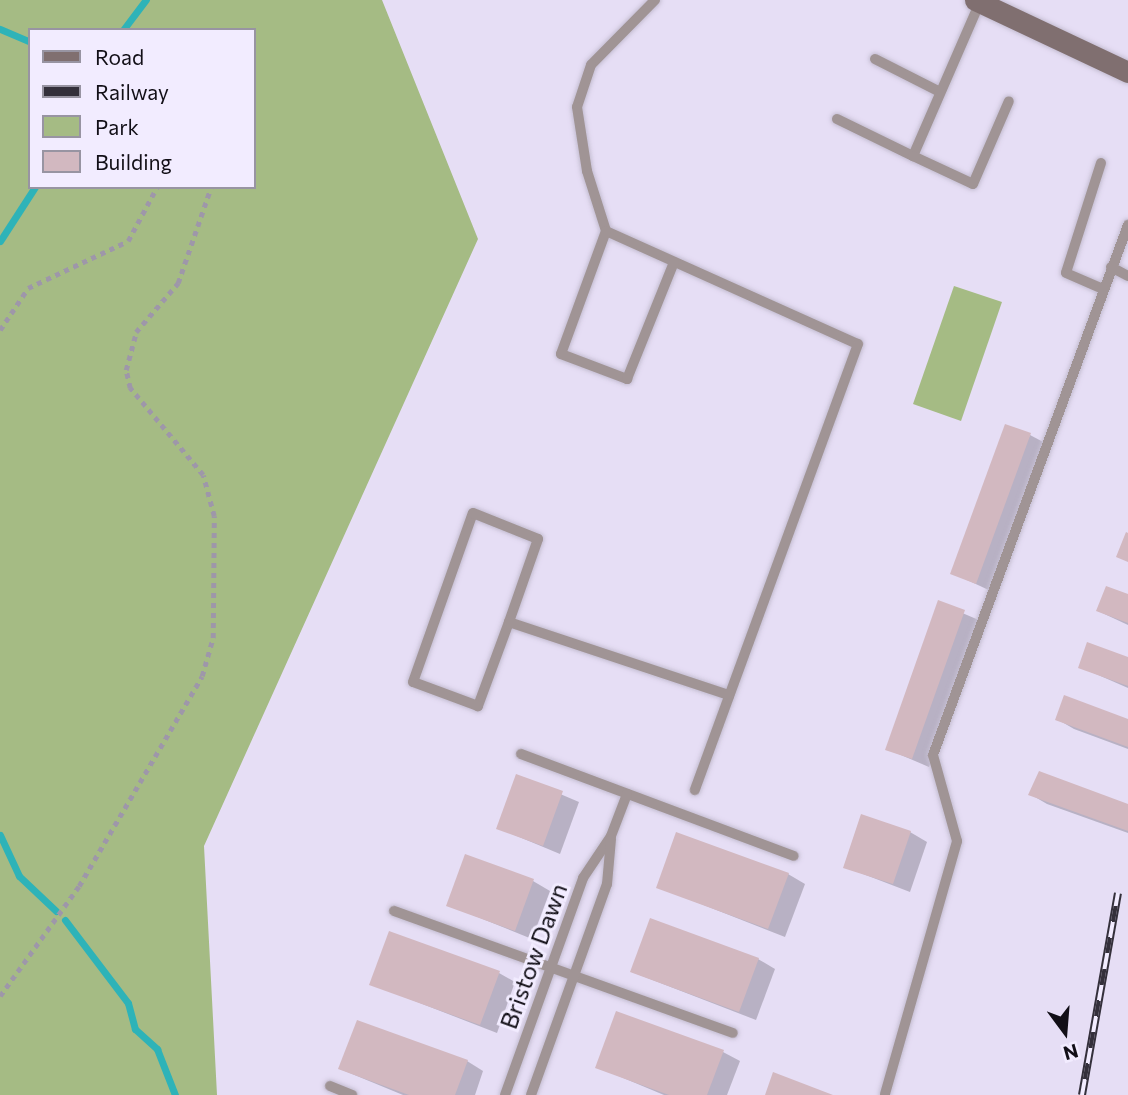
<!DOCTYPE html>
<html>
<head>
<meta charset="utf-8">
<style>
  body { margin:0 }
  #map { position:relative; width:1128px; height:1095px; overflow:hidden; background:#e6def5; font-family:Commissioner,sans-serif }
  div>[style] { position:absolute }
  [style*='--x'] { left:calc(var(--x)*1px); top:calc(var(--y)*1px); width:calc(var(--w)*1px); rotate:calc(var(--a)*1deg) }
  .green>* { inset:0; background:#a5bb84 }
  .shadow>* { inset:0; background:#0003 }
  .stream>* { height:7px; margin:-3.5px; padding:0 3.5px; transform-origin:3.5px; border-radius:3.5px; background:#2eb3b8 }
  .building>* { inset:0; background:#d2b8c0 }
  .path>* { height:4.5px; margin-top:-2.25px; transform-origin:0; background:repeating-linear-gradient(90deg,#9e97a9 0 5px,transparent 0 10px) }
  .roads { filter:drop-shadow(0 0 2px #c4bdd1) drop-shadow(0 0 2px #c4bdd1) }
  .lane>* { height:10px; margin:-5px; padding:0 5px; transform-origin:5px; border-radius:5px; background:#a09495 }
  .secondary>* { height:21px; margin:-10.5px; padding:0 10.5px; transform-origin:10.5px; border-radius:10.5px; background:#806f70 }
  .rail>* { height:8px; margin-top:-4px; transform-origin:0; background:repeating-linear-gradient(90deg,#f2ecff 0 16px,#34303b 0 32px); box-sizing:border-box; border-block:2px solid #34303b }
  span { translate:-50% -50%; white-space:nowrap; text-align:center; line-height:1.15; -webkit-text-stroke:6px #f2ecff; paint-order:stroke }
  .street-label { font-size:24px; color:#120f17 }
  .legend { position:absolute; left:28px; top:28px; width:228px; height:161px; box-sizing:border-box; background:#f2ecff; border:2px solid #9894a2; margin:0; padding:9px 12px; list-style:none; font-size:21px; color:#120f17 }
  .legend li { display:flex; align-items:center; gap:14px; height:35px }
  .legend b { width:35px; border:2px solid #9894a2 }
  .north { position:absolute; left:1030px; top:997px; width:70px; height:70px; -webkit-text-stroke:5px #f2ecff; paint-order:stroke; rotate:164deg; font-size:19px; font-weight:700; line-height:28px; text-align:center; color:#120f17 }
  .north::after { content:''; display:block; margin:auto; width:24px; height:32px; background:#120f17; clip-path:polygon(50% 0,100% 100%,50% 72%,0 100%) }
</style>
</head>
<body>
<div id="map">
  <div class="green">
    <div style="clip-path:polygon(evenodd,0 0,382px 0,478px 239px,204px 846px,217px 1095px,0 1095px,0 0,30px 30px,254px 30px,254px 187px,30px 187px,30px 30px)"></div>
    <div style="clip-path:polygon(954px 286px,1002px 302px,961px 421px,913px 404px)"></div>
  </div>
  <div class="shadow">
    <div style="clip-path:polygon(1030px 435px,1047px 444px,993px 592px,952px 573px)"></div>
    <div style="clip-path:polygon(1128px 596px,1128px 625px,1098px 611px)"></div>
    <div style="clip-path:polygon(939px 603px,981px 621px,929px 767px,887px 749px)"></div>
    <div style="clip-path:polygon(1128px 659px,1128px 688px,1080px 667px)"></div>
    <div style="clip-path:polygon(1057px 719px,1128px 721px,1128px 749px,1074px 729px)"></div>
    <div style="clip-path:polygon(518px 776px,579px 802px,560px 854px,498px 828px)"></div>
    <div style="clip-path:polygon(1030px 794px,1128px 806px,1128px 833px,1047px 804px)"></div>
    <div style="clip-path:polygon(910px 832px,927px 842px,910px 892px,845px 867px)"></div>
    <div style="clip-path:polygon(788px 874px,805px 884px,785px 937px,658px 887px)"></div>
    <div style="clip-path:polygon(533px 881px,550px 891px,532px 939px,448px 905px)"></div>
    <div style="clip-path:polygon(758px 959px,775px 969px,756px 1020px,632px 972px)"></div>
    <div style="clip-path:polygon(499px 973px,515px 982px,497px 1033px,371px 984px)"></div>
    <div style="clip-path:polygon(723px 1052px,740px 1061px,727px 1095px,664px 1095px,597px 1067px)"></div>
    <div style="clip-path:polygon(467px 1061px,483px 1071px,475px 1095px,403px 1095px,340px 1069px)"></div>
  </div>
  <div class="stream">
    <div style="--x:0;--y:29;--w:33;--a:23"></div>
    <div style="--x:123;--y:30;--w:38;--a:-53"></div>
    <div style="--x:0;--y:241;--w:64;--a:-57.1"></div>
    <div style="--x:0;--y:835;--w:45;--a:65.1"></div>
    <div style="--x:19;--y:876;--w:51;--a:43.4"></div>
    <div style="--x:65;--y:920;--w:104;--a:52.8"></div>
    <div style="--x:128;--y:1003;--w:27;--a:75"></div>
    <div style="--x:135;--y:1029;--w:30;--a:42"></div>
    <div style="--x:157;--y:1049;--w:49;--a:68.6"></div>
  </div>
  <div class="building">
    <div style="clip-path:polygon(1005px 424px,1031px 433px,976px 584px,950px 574px)"></div>
    <div style="clip-path:polygon(1126px 532px,1128px 533px,1128px 562px,1116px 557px)"></div>
    <div style="clip-path:polygon(1106px 586px,1128px 594px,1128px 623px,1096px 611px)"></div>
    <div style="clip-path:polygon(938px 600px,965px 610px,912px 759px,885px 750px)"></div>
    <div style="clip-path:polygon(1087px 642px,1128px 657px,1128px 686px,1078px 668px)"></div>
    <div style="clip-path:polygon(1064px 695px,1128px 719px,1128px 747px,1055px 720px)"></div>
    <div style="clip-path:polygon(1039px 771px,1128px 804px,1128px 831px,1028px 795px)"></div>
    <div style="clip-path:polygon(516px 774px,563px 791px,543px 846px,496px 829px)"></div>
    <div style="clip-path:polygon(861px 814px,911px 831px,893px 884px,843px 868px)"></div>
    <div style="clip-path:polygon(676px 832px,789px 873px,768px 929px,656px 888px)"></div>
    <div style="clip-path:polygon(465px 854px,534px 879px,515px 931px,446px 906px)"></div>
    <div style="clip-path:polygon(650px 918px,759px 958px,739px 1012px,630px 972px)"></div>
    <div style="clip-path:polygon(389px 931px,500px 971px,480px 1025px,369px 985px)"></div>
    <div style="clip-path:polygon(616px 1011px,724px 1050px,707px 1095px,669px 1095px,595px 1068px)"></div>
    <div style="clip-path:polygon(357px 1020px,468px 1060px,455px 1095px,409px 1095px,338px 1069px)"></div>
    <div style="clip-path:polygon(773px 1072px,833px 1095px,765px 1095px)"></div>
  </div>
  <div class="path">
    <div style="--x:0;--y:330;--w:50;--a:-56.3"></div>
    <div style="--x:28;--y:288;--w:110;--a:-25.2"></div>
    <div style="--x:128;--y:241;--w:61;--a:-61.8"></div>
    <div style="--x:0;--y:996;--w:135;--a:-54.3"></div>
    <div style="--x:79;--y:886;--w:243;--a:-59.6"></div>
    <div style="--x:202;--y:676;--w:40;--a:-74"></div>
    <div style="--x:213;--y:638;--w:122;--a:-89.5"></div>
    <div style="--x:214;--y:516;--w:42;--a:-105"></div>
    <div style="--x:203;--y:475;--w:114;--a:-130"></div>
    <div style="--x:130;--y:388;--w:18;--a:-103"></div>
    <div style="--x:126;--y:370;--w:39;--a:-75"></div>
    <div style="--x:136;--y:332;--w:65;--a:-49.4"></div>
    <div style="--x:178;--y:283;--w:102;--a:-71"></div>
  </div>
  <div class="roads">
    <div class="lane">
      <div style="--x:655;--y:0;--w:91;--a:134.6"></div>
      <div style="--x:591;--y:65;--w:44;--a:108.4"></div>
      <div style="--x:577;--y:107;--w:65;--a:81.1"></div>
      <div style="--x:587;--y:171;--w:63;--a:72.4"></div>
      <div style="--x:606;--y:231;--w:276;--a:24.2"></div>
      <div style="--x:858;--y:344;--w:475;--a:110.1"></div>
      <div style="--x:875;--y:59;--w:73;--a:26.9"></div>
      <div style="--x:837;--y:119;--w:85;--a:26"></div>
      <div style="--x:913;--y:156;--w:168;--a:-66.5"></div>
      <div style="--x:913;--y:156;--w:66;--a:25"></div>
      <div style="--x:973;--y:184;--w:90;--a:-66.6"></div>
      <div style="--x:1101;--y:163;--w:115;--a:107.7"></div>
      <div style="--x:1066;--y:273;--w:40;--a:23.4"></div>
      <div style="--x:606;--y:231;--w:131;--a:110.1"></div>
      <div style="--x:561;--y:354;--w:71;--a:20.7"></div>
      <div style="--x:627;--y:379;--w:126;--a:-68.1"></div>
      <div style="--x:1111;--y:267;--w:19;--a:28"></div>
      <div style="--x:509;--y:622;--w:90;--a:110.3"></div>
      <div style="--x:478;--y:706;--w:69;--a:-159.7"></div>
      <div style="--x:413;--y:682;--w:179;--a:-70.5"></div>
      <div style="--x:473;--y:513;--w:70;--a:21.8"></div>
      <div style="--x:538;--y:539;--w:88;--a:109.3"></div>
      <div style="--x:509;--y:622;--w:232;--a:18.4"></div>
      <div style="--x:521;--y:754;--w:291;--a:20.5"></div>
      <div style="--x:394;--y:911;--w:360;--a:19.8"></div>
      <div style="--x:330;--y:1086;--w:24;--a:22"></div>
      <div style="--x:885;--y:1094;--w:263;--a:-74.1"></div>
      <div style="--x:957;--y:841;--w:89;--a:-105.6"></div>
      <div style="--x:933;--y:755;--w:565;--a:-69.8"></div>
      <div style="--x:505;--y:1095;--w:231;--a:-70.2"></div>
      <div style="--x:583;--y:878;--w:50;--a:-56.3"></div>
      <div style="--x:611;--y:836;--w:45;--a:-69.1"></div>
      <div style="--x:531;--y:1095;--w:224;--a:-70.2"></div>
      <div style="--x:607;--y:884;--w:45;--a:-84.9"></div>
    </div>
    <div class="secondary">
      <div style="--x:975;--y:0;--w:169;--a:25.2"></div>
    </div>
  </div>
  <div class="rail">
    <div style="--x:1082;--y:1095;--w:205;--a:-79.9"></div>
  </div>
  <div class="street-label">
    <span style="left:533px;top:956px;rotate:-70deg">Bristow Dawn</span>
  </div>
  <ul class="legend">
  <li><b style="height:9px;background:#806f70"></b>Road</li>
  <li><b style="height:9px;background:#34303b"></b>Railway</li>
  <li><b style="height:19px;background:#a5bb84"></b>Park</li>
  <li><b style="height:19px;background:#d2b8c0"></b>Building</li>
  </ul>
  <div class="north">N</div>
</div>
</body>
</html>
